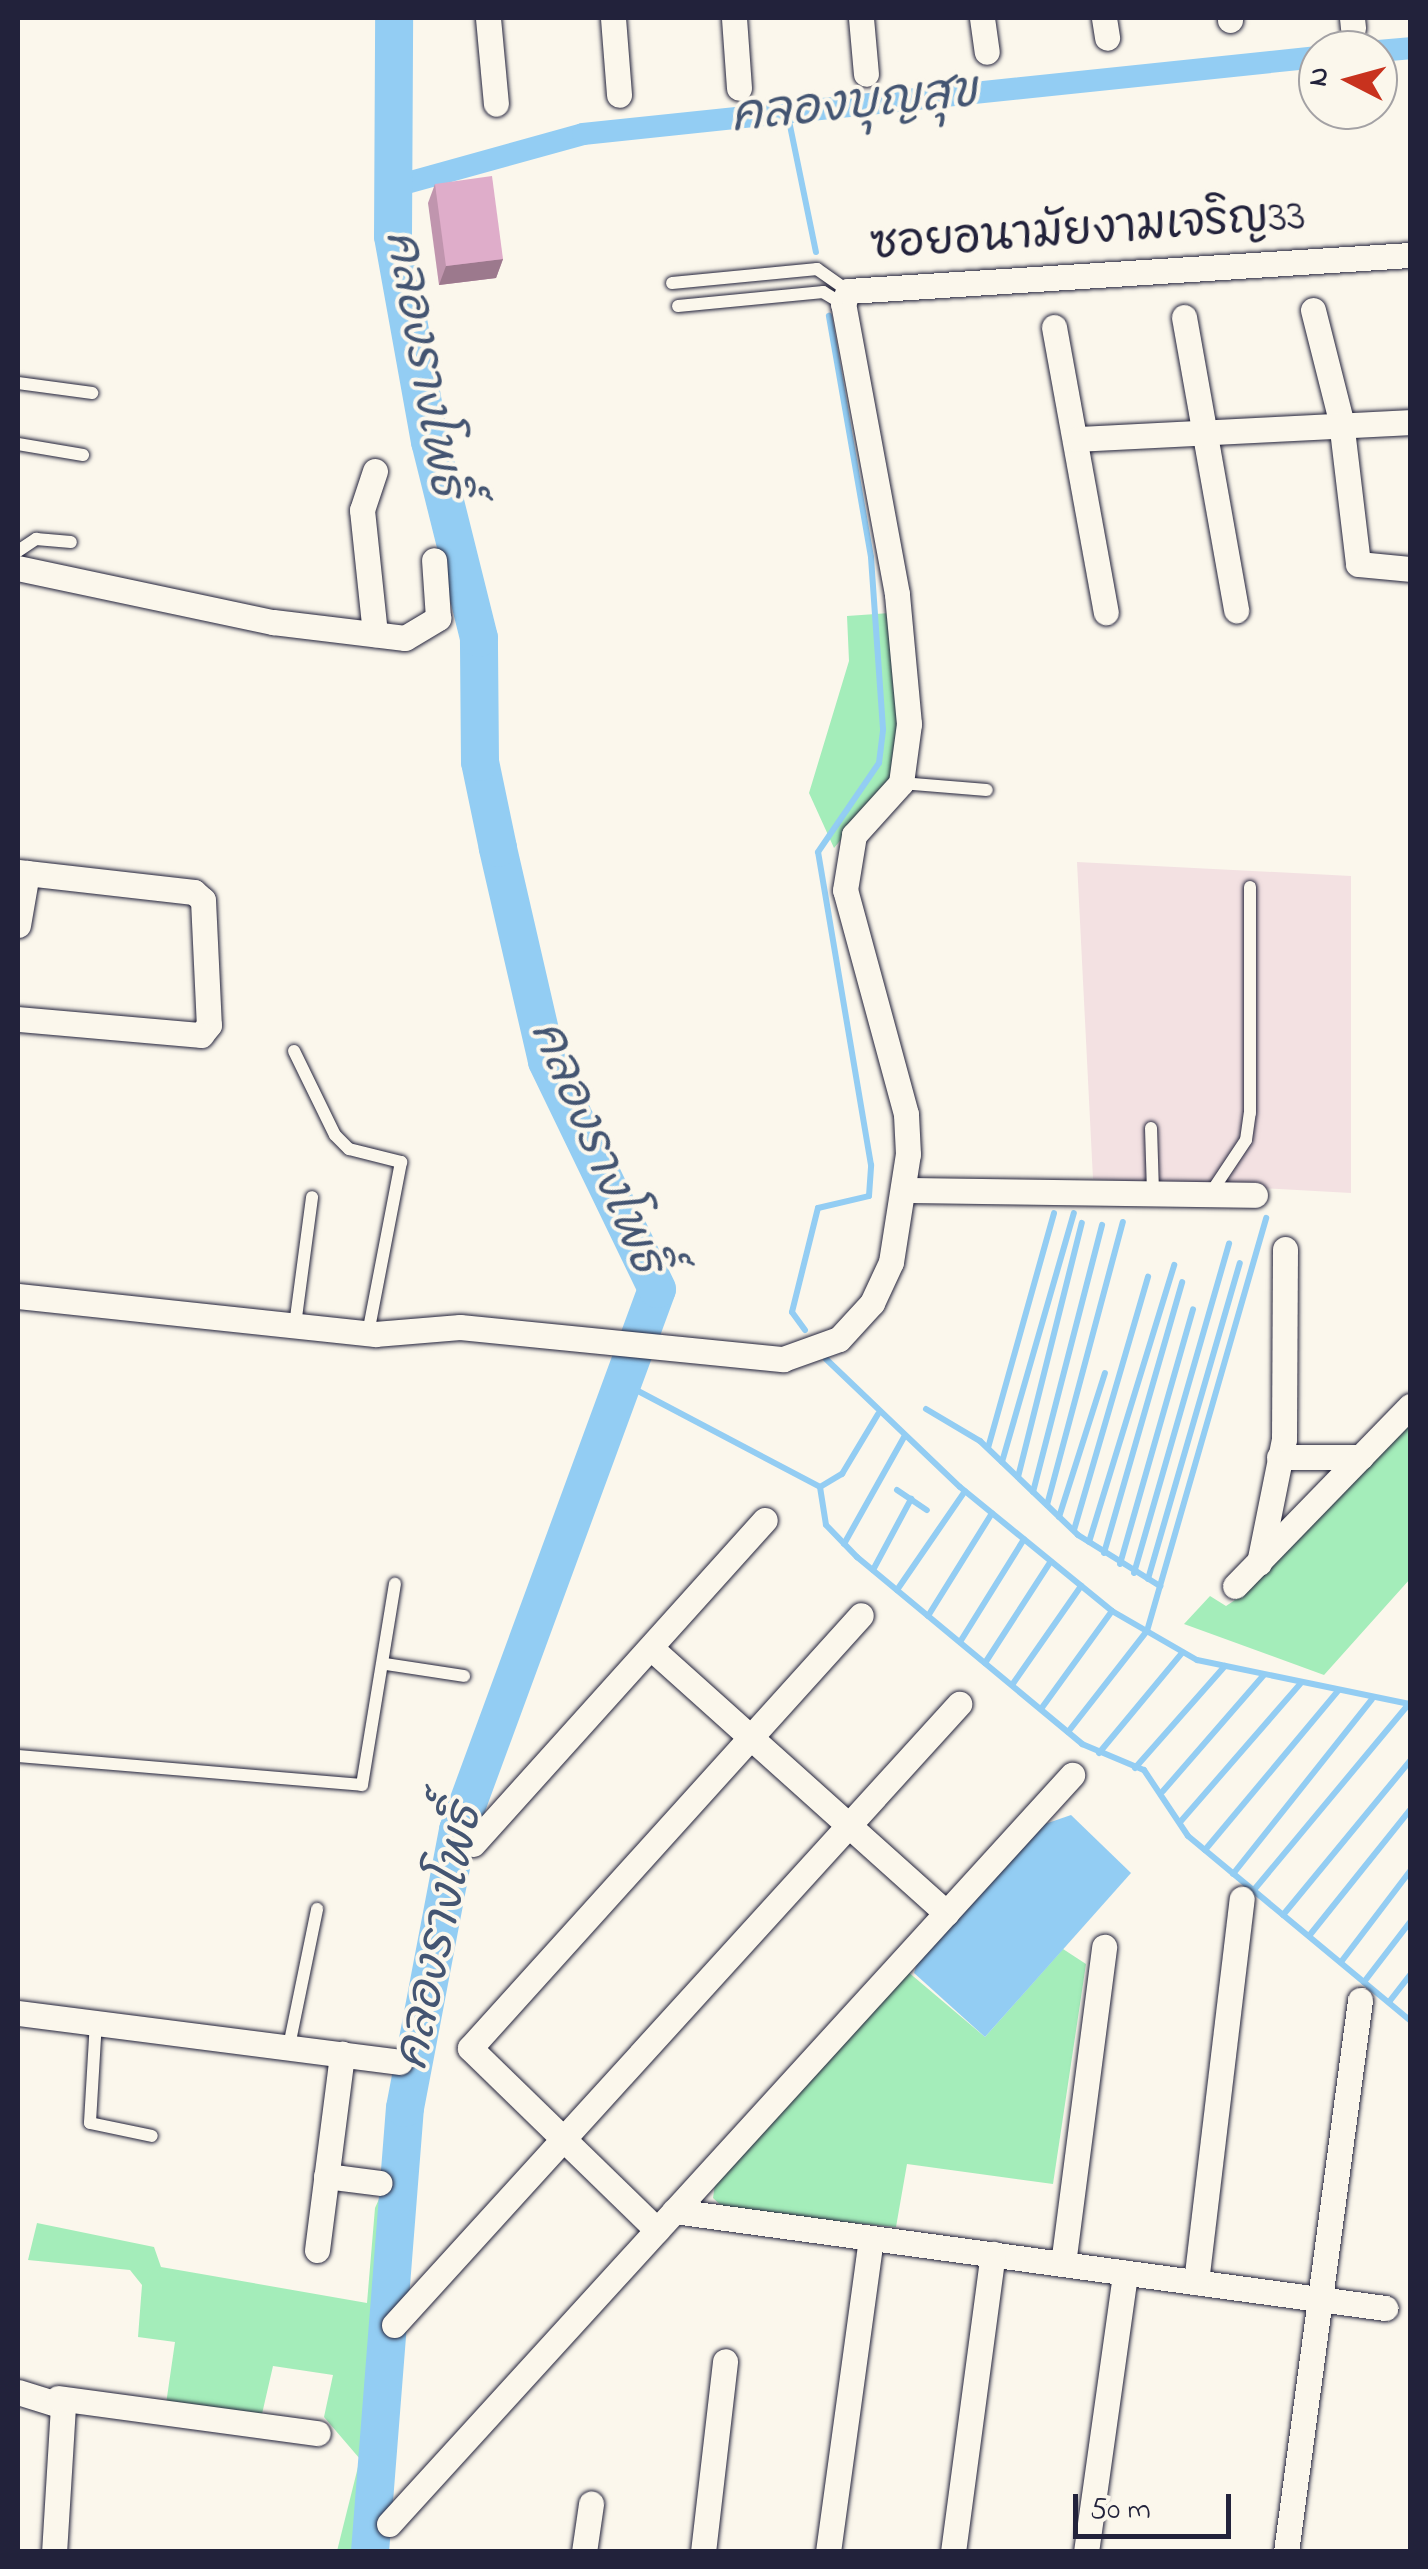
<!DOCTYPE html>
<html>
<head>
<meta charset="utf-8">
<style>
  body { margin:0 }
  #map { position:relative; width:1428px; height:2569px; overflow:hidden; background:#fbf7ec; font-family:"Indie Flower","Playpen Sans Thai",sans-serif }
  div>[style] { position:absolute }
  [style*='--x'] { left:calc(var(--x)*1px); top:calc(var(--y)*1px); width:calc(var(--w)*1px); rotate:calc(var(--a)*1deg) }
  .built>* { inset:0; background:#f3e1e2 }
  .green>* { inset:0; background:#a4edba }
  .water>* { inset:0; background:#93cdf3 }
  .stream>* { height:6px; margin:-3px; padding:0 3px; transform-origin:3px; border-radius:3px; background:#93cdf3 }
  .canal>* { height:22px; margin:-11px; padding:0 11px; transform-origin:11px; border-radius:11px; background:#93cdf3 }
  .river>* { height:38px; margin:-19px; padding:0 19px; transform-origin:19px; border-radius:19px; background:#93cdf3 }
  .roads { filter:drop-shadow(0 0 2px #22223b) drop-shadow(0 0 2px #22223b) }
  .lane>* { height:12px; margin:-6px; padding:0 6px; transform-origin:6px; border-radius:6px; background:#fbf7ec }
  .street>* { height:25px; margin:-12.5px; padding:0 12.5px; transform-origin:12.5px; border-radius:12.5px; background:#fbf7ec }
  .wall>* { inset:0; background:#c095ae }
  .shaded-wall>* { inset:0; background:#9c798d }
  .building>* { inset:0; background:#dfadca }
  span { translate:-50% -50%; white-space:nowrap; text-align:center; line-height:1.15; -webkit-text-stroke:8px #fbf7ec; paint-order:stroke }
  .street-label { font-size:45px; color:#22223b }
  .water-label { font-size:48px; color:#445572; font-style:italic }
  .frame { position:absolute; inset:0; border:20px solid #22223b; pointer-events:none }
  .north { position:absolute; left:1298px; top:30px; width:100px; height:100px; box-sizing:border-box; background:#fbf7ec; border:2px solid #a4a2a5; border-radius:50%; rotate:276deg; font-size:28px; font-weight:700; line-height:40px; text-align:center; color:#22223b }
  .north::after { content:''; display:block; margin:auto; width:35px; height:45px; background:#c8321e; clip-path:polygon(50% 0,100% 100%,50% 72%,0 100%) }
  .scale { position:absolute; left:1073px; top:2494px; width:158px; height:45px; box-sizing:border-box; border:5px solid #22223b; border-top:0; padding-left:12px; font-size:30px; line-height:35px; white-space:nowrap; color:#22223b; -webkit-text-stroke:8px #fbf7ec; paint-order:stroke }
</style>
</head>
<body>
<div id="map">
  <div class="built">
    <div style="clip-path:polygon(1077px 862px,1351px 876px,1351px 1193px,1093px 1179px)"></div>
  </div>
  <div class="green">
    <div style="clip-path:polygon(890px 613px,899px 728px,892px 778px,834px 848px,809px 793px,849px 661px,847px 616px)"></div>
    <div style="clip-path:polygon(1410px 1416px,1410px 1579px,1324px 1675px,1184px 1624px,1210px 1596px,1226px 1606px,1235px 1600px)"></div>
    <div style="clip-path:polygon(1063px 1949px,1086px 1964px,1053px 2184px,907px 2164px,896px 2227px,727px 2211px,713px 2198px,716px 2177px,907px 1971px,985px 2037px)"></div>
    <div style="clip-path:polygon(392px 2170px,360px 2551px,337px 2551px,360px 2459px,324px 2417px,333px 2375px,273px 2366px,262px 2414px,166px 2404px,175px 2342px,138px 2337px,142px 2285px,130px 2270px,28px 2260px,37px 2223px,154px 2247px,161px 2267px,367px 2303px,375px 2208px)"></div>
  </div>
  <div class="water">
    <div style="clip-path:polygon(1071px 1815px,1131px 1873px,985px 2037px,914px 1973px,917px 1963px,1045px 1824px)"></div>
  </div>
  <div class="stream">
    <div style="--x:787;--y:111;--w:144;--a:78.4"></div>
    <div style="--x:805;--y:1330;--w:22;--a:-126"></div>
    <div style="--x:792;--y:1312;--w:107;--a:-76"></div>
    <div style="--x:818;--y:1208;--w:52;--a:-13.2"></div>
    <div style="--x:869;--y:1196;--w:31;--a:-86"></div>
    <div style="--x:871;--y:1165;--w:317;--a:-99.6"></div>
    <div style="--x:818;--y:852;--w:108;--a:-55.6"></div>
    <div style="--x:879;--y:763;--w:34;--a:-83"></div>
    <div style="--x:883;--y:729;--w:172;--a:-94"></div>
    <div style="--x:871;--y:557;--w:245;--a:-99.9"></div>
    <div style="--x:826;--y:1359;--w:185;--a:43.7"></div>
    <div style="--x:960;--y:1487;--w:196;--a:39.2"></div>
    <div style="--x:1112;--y:1611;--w:98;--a:30"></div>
    <div style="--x:1197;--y:1660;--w:217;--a:11.7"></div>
    <div style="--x:621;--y:1382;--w:225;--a:27.8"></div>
    <div style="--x:820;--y:1487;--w:38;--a:81"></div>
    <div style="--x:826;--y:1525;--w:45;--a:45.9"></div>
    <div style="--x:857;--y:1557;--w:293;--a:39.7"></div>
    <div style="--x:1082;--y:1744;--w:67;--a:22.8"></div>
    <div style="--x:1144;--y:1770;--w:79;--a:56.3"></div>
    <div style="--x:1188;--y:1836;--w:288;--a:39.7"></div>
    <div style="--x:926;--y:1409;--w:63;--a:30.7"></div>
    <div style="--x:980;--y:1441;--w:136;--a:43.8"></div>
    <div style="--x:1078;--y:1535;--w:97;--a:31.9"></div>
    <div style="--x:988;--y:1448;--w:244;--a:-74.3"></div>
    <div style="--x:1002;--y:1462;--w:259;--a:-73.9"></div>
    <div style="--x:1018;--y:1477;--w:262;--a:-75.9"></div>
    <div style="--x:820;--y:1487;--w:26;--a:-31"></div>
    <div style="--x:842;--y:1474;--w:70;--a:-59"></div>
    <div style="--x:897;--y:1490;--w:36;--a:34"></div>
    <div style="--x:1033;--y:1492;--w:276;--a:-75.5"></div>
    <div style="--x:1047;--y:1505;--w:293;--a:-75"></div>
    <div style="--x:1059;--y:1517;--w:151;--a:-72.3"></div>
    <div style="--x:1074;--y:1530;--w:264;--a:-73.7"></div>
    <div style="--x:1089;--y:1542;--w:290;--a:-72.9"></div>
    <div style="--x:844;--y:1544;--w:123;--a:-60.7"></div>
    <div style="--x:1104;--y:1553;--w:282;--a:-73.9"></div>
    <div style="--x:1120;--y:1564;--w:265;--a:-74"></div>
    <div style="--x:873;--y:1570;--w:81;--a:-61.8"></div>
    <div style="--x:1134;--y:1573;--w:343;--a:-73.9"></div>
    <div style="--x:1148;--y:1579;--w:329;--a:-73.8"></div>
    <div style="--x:897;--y:1590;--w:120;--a:-55.5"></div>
    <div style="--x:928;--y:1616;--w:121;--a:-58.1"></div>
    <div style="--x:960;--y:1642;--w:121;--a:-58.1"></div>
    <div style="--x:985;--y:1663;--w:121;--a:-57.1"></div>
    <div style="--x:1012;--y:1685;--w:121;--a:-55.1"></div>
    <div style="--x:1041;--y:1709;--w:121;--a:-54.1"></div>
    <div style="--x:1068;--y:1732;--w:128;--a:-52"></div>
    <div style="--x:1147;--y:1631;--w:430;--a:-73.9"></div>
    <div style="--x:1099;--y:1753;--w:131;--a:-50.3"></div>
    <div style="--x:1135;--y:1768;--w:136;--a:-48.6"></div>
    <div style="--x:1163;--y:1791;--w:154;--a:-49"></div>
    <div style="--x:1181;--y:1821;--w:183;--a:-49"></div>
    <div style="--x:1205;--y:1850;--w:207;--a:-50.1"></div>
    <div style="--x:1233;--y:1874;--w:223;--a:-51.5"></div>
    <div style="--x:1253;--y:1891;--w:244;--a:-50.2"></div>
    <div style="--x:1283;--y:1915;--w:200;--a:-50.5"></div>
    <div style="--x:1309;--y:1936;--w:161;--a:-51.3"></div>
    <div style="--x:1341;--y:1962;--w:114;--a:-52.8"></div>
    <div style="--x:1364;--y:1982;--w:76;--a:-52.5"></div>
    <div style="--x:1389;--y:2002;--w:34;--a:-52"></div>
  </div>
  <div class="canal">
    <div style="--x:1378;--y:51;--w:32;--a:-5"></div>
    <div style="--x:396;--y:186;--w:194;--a:-15.5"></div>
    <div style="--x:583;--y:134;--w:739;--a:-5.98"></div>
  </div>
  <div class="river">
    <div style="--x:370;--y:2552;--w:445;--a:-85.5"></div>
    <div style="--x:405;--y:2108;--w:283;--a:-79.2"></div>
    <div style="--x:458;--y:1830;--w:576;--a:-69.8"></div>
    <div style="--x:657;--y:1289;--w:253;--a:-115.8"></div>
    <div style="--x:547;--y:1061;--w:219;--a:-103"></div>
    <div style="--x:498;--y:848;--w:88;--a:-101.8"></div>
    <div style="--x:480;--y:762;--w:124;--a:-90.5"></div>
    <div style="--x:479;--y:638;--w:202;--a:-104"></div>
    <div style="--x:430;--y:442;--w:209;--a:-100.2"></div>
    <div style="--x:393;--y:236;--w:218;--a:-89.7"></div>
  </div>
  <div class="roads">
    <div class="lane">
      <div style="--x:672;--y:283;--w:146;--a:-5.5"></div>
      <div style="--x:817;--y:269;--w:38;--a:35"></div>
      <div style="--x:678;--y:306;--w:146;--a:-5.5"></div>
      <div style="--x:823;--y:292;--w:23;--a:31"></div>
      <div style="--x:18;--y:383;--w:75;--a:7.7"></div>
      <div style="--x:18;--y:444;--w:66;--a:9.6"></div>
      <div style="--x:18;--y:551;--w:22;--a:-34"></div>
      <div style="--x:36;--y:539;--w:35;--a:5"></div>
      <div style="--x:901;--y:783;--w:86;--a:4.7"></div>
      <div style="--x:294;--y:1051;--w:93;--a:64"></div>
      <div style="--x:335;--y:1135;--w:20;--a:45"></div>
      <div style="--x:349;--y:1149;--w:54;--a:14"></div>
      <div style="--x:401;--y:1162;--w:174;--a:100.9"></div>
      <div style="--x:1151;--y:1128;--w:64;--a:88.2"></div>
      <div style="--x:1210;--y:1194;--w:65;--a:-56.3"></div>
      <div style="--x:1246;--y:1140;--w:27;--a:-82"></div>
      <div style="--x:1250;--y:1113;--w:226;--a:-90"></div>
      <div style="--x:295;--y:1325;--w:129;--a:-82.4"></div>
      <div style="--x:386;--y:1664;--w:79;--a:8.7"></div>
      <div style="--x:18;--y:1756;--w:345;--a:4.8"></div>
      <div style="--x:362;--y:1785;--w:204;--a:-80.7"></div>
      <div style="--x:96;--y:2021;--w:102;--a:93.4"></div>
      <div style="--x:90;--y:2123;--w:63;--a:11.8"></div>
      <div style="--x:289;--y:2046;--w:140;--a:-78.4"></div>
    </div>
    <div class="street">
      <div style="--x:488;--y:18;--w:86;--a:84.7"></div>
      <div style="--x:613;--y:18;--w:77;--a:85.5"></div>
      <div style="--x:734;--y:18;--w:70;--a:85.9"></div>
      <div style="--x:861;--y:18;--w:56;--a:84.9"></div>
      <div style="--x:982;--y:18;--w:34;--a:82"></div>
      <div style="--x:1104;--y:18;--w:20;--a:81"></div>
      <div style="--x:1230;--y:18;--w:2;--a:90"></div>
      <div style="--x:1352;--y:18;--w:10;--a:84"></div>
      <div style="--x:1313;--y:310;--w:114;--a:75.8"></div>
      <div style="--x:1341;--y:421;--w:144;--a:83.2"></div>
      <div style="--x:1358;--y:564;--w:52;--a:5.5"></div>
      <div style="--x:1184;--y:317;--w:298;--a:79.9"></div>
      <div style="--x:1054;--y:327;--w:290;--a:79.7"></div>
      <div style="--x:1077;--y:439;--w:333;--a:-2.9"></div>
      <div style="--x:375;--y:471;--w:41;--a:108.4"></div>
      <div style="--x:362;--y:510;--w:125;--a:84"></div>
      <div style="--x:18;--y:568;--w:261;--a:12"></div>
      <div style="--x:273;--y:622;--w:133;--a:6.9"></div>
      <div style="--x:405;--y:638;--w:39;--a:-31"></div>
      <div style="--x:438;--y:618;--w:58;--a:-93.9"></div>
      <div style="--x:18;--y:872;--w:177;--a:6.5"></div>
      <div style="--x:194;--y:892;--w:12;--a:42"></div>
      <div style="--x:203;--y:900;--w:125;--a:87.3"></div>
      <div style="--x:209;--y:1025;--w:13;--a:129"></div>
      <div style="--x:201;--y:1035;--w:184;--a:-175"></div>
      <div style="--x:18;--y:925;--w:53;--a:-80.2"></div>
      <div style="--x:905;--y:1190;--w:350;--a:0.8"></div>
      <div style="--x:18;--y:1296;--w:359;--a:6.1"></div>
      <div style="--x:375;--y:1334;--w:85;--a:-4.7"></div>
      <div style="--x:460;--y:1327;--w:325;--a:5.7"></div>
      <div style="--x:783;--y:1359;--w:59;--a:-19.7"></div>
      <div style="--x:839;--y:1339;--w:49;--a:-47.5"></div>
      <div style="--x:872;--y:1303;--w:45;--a:-65.1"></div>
      <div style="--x:891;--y:1262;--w:109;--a:-81.1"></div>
      <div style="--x:908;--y:1154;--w:40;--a:-92.9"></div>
      <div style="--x:906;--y:1114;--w:232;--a:-105.2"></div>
      <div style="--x:845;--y:890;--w:56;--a:-80.7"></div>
      <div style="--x:854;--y:835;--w:70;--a:-47.9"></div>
      <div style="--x:901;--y:783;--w:60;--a:-82.3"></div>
      <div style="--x:909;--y:724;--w:131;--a:-95.3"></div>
      <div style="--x:897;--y:594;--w:295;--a:-100.5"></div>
      <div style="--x:843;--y:304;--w:14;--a:-69"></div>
      <div style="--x:848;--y:291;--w:563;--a:-3.67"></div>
      <div style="--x:1279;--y:1457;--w:82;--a:0"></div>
      <div style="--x:1259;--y:1563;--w:126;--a:-78.6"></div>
      <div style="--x:1284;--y:1439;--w:190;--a:-89.7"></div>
      <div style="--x:1235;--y:1586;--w:251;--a:-45.8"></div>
      <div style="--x:651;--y:1648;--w:397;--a:41.9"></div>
      <div style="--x:473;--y:1844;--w:436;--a:-48"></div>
      <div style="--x:18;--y:2013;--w:385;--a:7.3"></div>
      <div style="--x:326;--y:2176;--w:54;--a:7.4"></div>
      <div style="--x:674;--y:2211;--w:718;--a:7.77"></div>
      <div style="--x:657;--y:2230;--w:261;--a:-135.8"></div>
      <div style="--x:470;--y:2048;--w:583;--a:-47.92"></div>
      <div style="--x:317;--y:2250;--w:198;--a:-82.7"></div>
      <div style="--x:1063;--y:2264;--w:320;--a:-82.6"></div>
      <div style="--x:1196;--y:2282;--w:386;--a:-83.2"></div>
      <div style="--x:394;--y:2325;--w:840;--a:-47.7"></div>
      <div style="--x:18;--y:2392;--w:47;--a:17.3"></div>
      <div style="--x:63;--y:2406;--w:146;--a:93.5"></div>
      <div style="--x:58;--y:2398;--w:262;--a:7.7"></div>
      <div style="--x:389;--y:2524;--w:1014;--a:-47.64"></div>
      <div style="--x:584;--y:2552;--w:49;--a:-81.7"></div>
      <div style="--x:703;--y:2552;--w:192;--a:-83.4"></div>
      <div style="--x:828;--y:2552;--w:317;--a:-82.2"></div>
      <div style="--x:953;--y:2552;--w:301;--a:-82.4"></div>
      <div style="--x:1086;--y:2552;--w:282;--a:-82"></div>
      <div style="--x:1286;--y:2552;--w:557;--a:-82.36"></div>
    </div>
  </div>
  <div class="wall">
    <div style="clip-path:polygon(435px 184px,503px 259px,496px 278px,439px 285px,428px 203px)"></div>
  </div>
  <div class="shaded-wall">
    <div style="clip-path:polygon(503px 259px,496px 278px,439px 285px,446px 266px)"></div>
  </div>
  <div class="building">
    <div style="clip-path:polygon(492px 176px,503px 259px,446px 266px,435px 184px)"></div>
  </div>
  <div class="street-label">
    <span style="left:1088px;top:233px;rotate:-4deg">ซอยอนามัยงามเจริญ33</span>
  </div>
  <div class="water-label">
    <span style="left:854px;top:106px;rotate:-6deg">คลองบุญสุข</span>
    <span style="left:422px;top:364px;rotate:80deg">คลองรางโพธิ์</span>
    <span style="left:595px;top:1148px;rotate:67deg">คลองรางโพธิ์</span>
    <span style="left:441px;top:1937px;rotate:-78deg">คลองรางโพธิ์</span>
  </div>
  <div class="frame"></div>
  <div class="north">N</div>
  <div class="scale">50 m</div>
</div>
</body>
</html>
